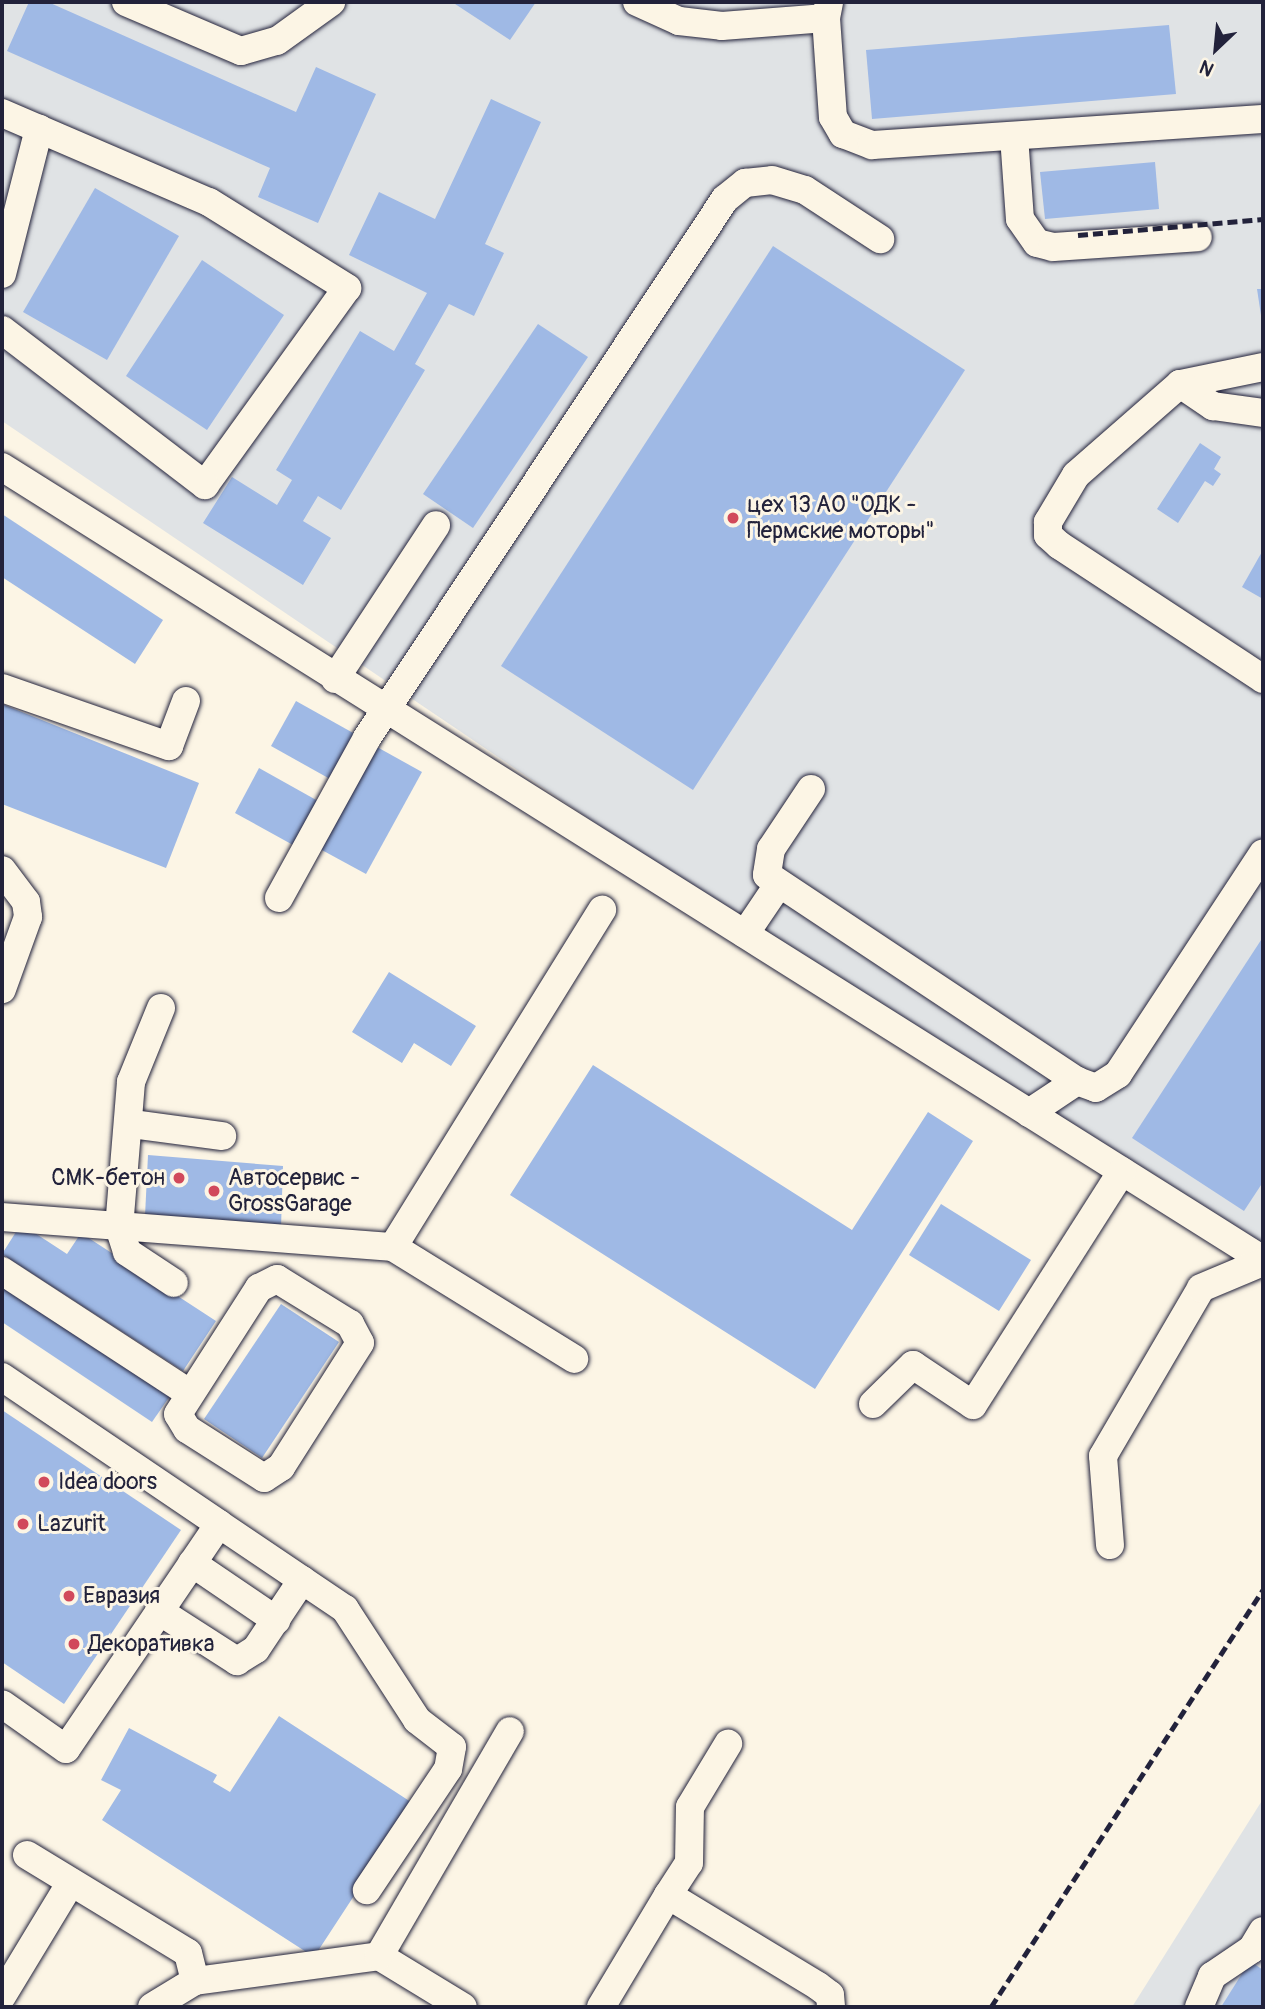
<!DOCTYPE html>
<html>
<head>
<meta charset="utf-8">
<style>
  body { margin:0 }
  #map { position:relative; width:1265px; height:2009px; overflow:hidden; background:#fcf5e5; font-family:Pangolin,sans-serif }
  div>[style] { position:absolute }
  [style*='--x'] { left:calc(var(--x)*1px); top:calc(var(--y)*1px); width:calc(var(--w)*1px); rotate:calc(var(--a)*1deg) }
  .built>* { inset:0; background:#e0e3e5 }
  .building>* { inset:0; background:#9fb9e5 }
  .roads { filter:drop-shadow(0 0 2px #22223b) drop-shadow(0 0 2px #22223b) }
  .minor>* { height:28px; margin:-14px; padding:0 14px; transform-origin:14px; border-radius:14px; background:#fcf5e5 }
  .rail>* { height:5px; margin-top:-2.5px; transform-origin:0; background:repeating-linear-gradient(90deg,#22223b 0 10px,transparent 0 15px) }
  .dots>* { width:19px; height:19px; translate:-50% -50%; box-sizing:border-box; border:4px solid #fcf5e5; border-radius:50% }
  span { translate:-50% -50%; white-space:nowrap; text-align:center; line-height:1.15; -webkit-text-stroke:6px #fcf5e5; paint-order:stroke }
  .poi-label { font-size:23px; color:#22223b }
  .left { translate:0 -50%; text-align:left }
  .right { translate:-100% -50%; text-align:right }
  .frame { position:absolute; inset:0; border:4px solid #22223b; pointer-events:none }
  .north { position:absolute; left:1181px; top:14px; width:70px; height:70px; -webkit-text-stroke:5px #fcf5e5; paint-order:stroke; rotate:206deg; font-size:19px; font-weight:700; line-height:28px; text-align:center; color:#22223b }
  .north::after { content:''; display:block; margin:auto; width:24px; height:32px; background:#22223b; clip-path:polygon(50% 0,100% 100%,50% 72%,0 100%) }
</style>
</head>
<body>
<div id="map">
  <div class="built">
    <div style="clip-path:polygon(2px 2px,1263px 2px,1263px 1255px,783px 950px,2px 421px)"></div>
    <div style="clip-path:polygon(1263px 1799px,1263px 2007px,1132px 2007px)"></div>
  </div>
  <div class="building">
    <div style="clip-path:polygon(29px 2px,48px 2px,296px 112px,316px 67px,376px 94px,318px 223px,258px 197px,270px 168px,7px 51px)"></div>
    <div style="clip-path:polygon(452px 2px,536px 2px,510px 40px)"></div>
    <div style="clip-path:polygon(1169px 25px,1176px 94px,872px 119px,866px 50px)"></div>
    <div style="clip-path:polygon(491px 99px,541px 122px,485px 244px,504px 253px,474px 316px,449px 304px,415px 364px,425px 370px,341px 510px,318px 496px,303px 521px,331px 538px,303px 585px,203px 523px,232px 477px,277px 505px,292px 480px,276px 470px,360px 331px,394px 351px,427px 293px,349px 255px,379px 192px,435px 219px)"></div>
    <div style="clip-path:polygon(1155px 162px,1159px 209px,1045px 219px,1040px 172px)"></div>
    <div style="clip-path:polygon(95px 188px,179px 236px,107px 360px,23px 312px)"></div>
    <div style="clip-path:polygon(773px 246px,965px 370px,693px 790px,501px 666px)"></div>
    <div style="clip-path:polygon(202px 260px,284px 315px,207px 430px,126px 376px)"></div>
    <div style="clip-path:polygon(1257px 289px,1263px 289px,1263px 322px,1262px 322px)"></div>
    <div style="clip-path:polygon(538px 324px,588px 357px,473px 528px,423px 494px)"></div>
    <div style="clip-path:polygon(1200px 443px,1221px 457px,1214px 469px,1221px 474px,1213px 486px,1205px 481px,1178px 523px,1157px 509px)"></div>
    <div style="clip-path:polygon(2px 514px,163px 620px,135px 664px,2px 577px)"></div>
    <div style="clip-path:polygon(1263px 550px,1263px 599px,1242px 587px)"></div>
    <div style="clip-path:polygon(296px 701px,355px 734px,330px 779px,271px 746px)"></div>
    <div style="clip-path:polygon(2px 704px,199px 783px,166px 868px,2px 804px)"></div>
    <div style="clip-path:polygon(377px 747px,422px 772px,366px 874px,320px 849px)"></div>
    <div style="clip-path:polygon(259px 768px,318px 801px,293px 845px,235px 813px)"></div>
    <div style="clip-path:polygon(1263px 937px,1263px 1182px,1244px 1211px,1132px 1138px)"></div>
    <div style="clip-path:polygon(389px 972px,476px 1026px,451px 1066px,414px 1043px,402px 1063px,352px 1032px)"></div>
    <div style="clip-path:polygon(593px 1065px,852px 1230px,928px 1112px,973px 1141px,815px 1389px,510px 1195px)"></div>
    <div style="clip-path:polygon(148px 1155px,283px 1166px,281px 1227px,145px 1216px)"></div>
    <div style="clip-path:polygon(941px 1204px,1031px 1260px,999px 1311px,909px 1255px)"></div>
    <div style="clip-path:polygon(21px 1224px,67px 1254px,81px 1233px,216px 1321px,183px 1371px,2px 1254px)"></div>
    <div style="clip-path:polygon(2px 1284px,170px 1396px,152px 1422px,2px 1322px)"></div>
    <div style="clip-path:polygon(281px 1304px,339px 1342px,262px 1458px,204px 1419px)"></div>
    <div style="clip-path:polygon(2px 1410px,181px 1530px,64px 1704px,2px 1662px)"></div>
    <div style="clip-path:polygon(279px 1716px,414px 1804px,314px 1957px,102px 1820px,121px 1790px,101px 1780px,129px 1728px,217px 1775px,213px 1782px,230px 1792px)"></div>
    <div style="clip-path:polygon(1250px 1961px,1263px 1970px,1263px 2007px,1221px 2007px)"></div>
  </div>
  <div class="roads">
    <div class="minor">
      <div style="--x:126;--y:2;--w:125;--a:23.1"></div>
      <div style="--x:241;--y:51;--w:37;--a:-16"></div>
      <div style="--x:277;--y:41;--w:67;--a:-35.8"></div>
      <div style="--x:637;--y:2;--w:46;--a:24.3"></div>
      <div style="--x:679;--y:21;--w:43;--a:6.6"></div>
      <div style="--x:722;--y:26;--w:104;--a:-4.4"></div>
      <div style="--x:826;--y:18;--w:16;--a:-79"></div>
      <div style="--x:826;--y:18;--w:99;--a:86"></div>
      <div style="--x:833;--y:117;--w:20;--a:60"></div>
      <div style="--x:843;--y:134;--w:31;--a:21"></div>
      <div style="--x:872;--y:145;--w:392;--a:-3.8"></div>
      <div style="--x:2;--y:113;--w:225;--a:23.3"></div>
      <div style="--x:209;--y:202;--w:163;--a:31.9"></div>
      <div style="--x:347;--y:288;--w:243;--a:125.8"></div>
      <div style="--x:205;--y:485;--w:255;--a:-142.6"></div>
      <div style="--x:1014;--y:136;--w:83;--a:85.9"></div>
      <div style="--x:1020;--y:219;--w:29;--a:55"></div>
      <div style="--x:1037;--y:243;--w:16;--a:14"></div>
      <div style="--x:1053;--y:247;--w:145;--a:-3.9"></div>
      <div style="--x:2;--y:274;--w:150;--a:-75.7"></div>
      <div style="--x:1263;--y:367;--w:85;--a:168.4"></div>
      <div style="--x:1180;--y:384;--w:138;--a:138.8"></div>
      <div style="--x:1076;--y:475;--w:55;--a:120.8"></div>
      <div style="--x:1048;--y:522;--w:13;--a:90"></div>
      <div style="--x:1048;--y:535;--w:15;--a:42"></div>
      <div style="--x:1059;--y:545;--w:244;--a:33.3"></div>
      <div style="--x:1180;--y:384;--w:40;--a:34"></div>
      <div style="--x:1213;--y:406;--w:50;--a:8"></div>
      <div style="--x:2;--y:467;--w:1490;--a:32.16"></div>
      <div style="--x:335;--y:679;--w:184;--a:-56.7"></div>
      <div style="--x:2;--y:688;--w:177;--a:19.2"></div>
      <div style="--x:169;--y:746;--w:48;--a:-69.3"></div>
      <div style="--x:811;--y:789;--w:72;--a:123.7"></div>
      <div style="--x:771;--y:849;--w:26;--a:99"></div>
      <div style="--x:767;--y:875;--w:372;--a:33.6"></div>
      <div style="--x:2;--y:870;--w:40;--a:53"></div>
      <div style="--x:26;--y:902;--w:15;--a:82"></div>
      <div style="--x:28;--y:917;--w:77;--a:109.9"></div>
      <div style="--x:279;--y:898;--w:183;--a:-61.2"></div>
      <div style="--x:367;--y:738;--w:647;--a:-56.41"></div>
      <div style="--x:725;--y:199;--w:26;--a:-39"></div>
      <div style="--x:745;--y:183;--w:27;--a:-6"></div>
      <div style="--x:772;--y:180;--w:34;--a:17"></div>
      <div style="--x:805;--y:190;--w:90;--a:33.2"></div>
      <div style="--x:745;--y:934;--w:59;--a:-56"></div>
      <div style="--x:161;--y:1008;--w:80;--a:112.1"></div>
      <div style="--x:131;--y:1082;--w:145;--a:94.7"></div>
      <div style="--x:119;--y:1227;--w:26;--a:72"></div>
      <div style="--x:127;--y:1252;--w:56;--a:33.4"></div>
      <div style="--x:1029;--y:1113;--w:58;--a:-33.7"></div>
      <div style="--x:1077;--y:1081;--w:20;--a:20"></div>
      <div style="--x:1096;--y:1088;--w:26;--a:-32"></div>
      <div style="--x:1118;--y:1074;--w:264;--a:-56.7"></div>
      <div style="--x:132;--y:1124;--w:91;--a:7.6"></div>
      <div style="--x:2;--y:1217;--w:392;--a:4.4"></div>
      <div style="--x:393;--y:1247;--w:397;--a:-58.2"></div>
      <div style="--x:393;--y:1247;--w:213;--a:31.7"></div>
      <div style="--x:2;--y:1271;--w:223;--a:33.1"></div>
      <div style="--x:277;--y:1279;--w:86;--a:31.7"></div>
      <div style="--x:350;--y:1324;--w:21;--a:62"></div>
      <div style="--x:360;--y:1343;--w:147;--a:122.5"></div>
      <div style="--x:281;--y:1467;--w:20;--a:147"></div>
      <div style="--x:264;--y:1478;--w:91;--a:-147.5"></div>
      <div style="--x:187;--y:1429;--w:17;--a:-121"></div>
      <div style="--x:178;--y:1414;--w:150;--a:-57.3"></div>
      <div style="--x:259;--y:1288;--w:20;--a:-27"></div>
      <div style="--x:2;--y:1377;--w:262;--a:34.1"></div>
      <div style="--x:219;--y:1524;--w:272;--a:124.2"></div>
      <div style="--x:66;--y:1749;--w:78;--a:-144.9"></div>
      <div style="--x:873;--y:1404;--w:56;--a:-44.3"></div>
      <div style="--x:913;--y:1365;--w:72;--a:33.7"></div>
      <div style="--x:973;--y:1405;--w:277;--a:-57.5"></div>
      <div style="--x:219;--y:1524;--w:152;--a:34"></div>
      <div style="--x:345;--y:1609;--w:132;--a:57"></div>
      <div style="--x:417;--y:1720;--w:44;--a:37.6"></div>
      <div style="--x:452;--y:1747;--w:22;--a:100"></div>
      <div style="--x:448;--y:1769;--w:146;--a:123.8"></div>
      <div style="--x:1110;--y:1545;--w:89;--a:-94.5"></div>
      <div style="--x:1103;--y:1456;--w:194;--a:-59.7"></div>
      <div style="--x:1201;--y:1288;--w:67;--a:-22.8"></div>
      <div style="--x:192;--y:1563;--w:102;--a:34.2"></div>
      <div style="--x:159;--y:1611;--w:93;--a:32.7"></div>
      <div style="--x:237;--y:1661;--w:22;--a:-32"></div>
      <div style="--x:256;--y:1649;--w:83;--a:-56.3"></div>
      <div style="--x:27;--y:1855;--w:188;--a:31.3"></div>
      <div style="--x:188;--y:1953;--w:29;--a:76"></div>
      <div style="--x:668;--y:1895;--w:38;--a:-57"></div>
      <div style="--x:689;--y:1863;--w:56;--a:-89"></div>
      <div style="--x:690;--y:1807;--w:74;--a:-58.9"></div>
      <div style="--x:379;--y:1956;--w:98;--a:31.3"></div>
      <div style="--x:2;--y:1996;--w:133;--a:-58.8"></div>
      <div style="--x:152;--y:2007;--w:50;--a:-31.2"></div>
      <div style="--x:195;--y:1981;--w:186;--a:-7.7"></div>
      <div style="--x:379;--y:1956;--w:260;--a:-59.8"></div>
      <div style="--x:601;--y:2007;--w:131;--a:-59.1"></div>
      <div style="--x:668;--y:1895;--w:175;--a:31.2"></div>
      <div style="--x:818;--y:1986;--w:15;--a:37"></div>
      <div style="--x:830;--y:1995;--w:12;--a:85"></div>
      <div style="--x:1199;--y:2007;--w:34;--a:-67"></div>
      <div style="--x:1212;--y:1976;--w:48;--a:-34"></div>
      <div style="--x:1252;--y:1949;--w:21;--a:-59"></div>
    </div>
  </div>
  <div class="rail">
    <div style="--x:1078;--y:235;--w:186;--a:-4.9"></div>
    <div style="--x:991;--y:2007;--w:498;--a:-56.9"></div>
  </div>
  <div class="dots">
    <div style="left:733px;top:518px;background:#d1495b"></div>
    <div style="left:179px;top:1178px;background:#d1495b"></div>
    <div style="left:214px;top:1191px;background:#d1495b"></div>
    <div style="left:44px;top:1482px;background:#d1495b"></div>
    <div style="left:23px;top:1524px;background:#d1495b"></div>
    <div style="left:69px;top:1596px;background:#d1495b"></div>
    <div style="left:74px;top:1644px;background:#d1495b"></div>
  </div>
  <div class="poi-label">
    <span class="left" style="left:747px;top:518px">цех 13 АО "ОДК -<br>Пермские моторы"</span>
    <span class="right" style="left:165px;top:1178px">СМК-бетон</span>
    <span class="left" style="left:228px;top:1191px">Автосервис -<br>GrossGarage</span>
    <span class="left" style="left:58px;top:1482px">Idea doors</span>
    <span class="left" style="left:37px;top:1524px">Lazurit</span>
    <span class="left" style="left:83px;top:1596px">Евразия</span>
    <span class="left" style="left:88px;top:1644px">Декоративка</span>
  </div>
  <div class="frame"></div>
  <div class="north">N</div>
</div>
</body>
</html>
